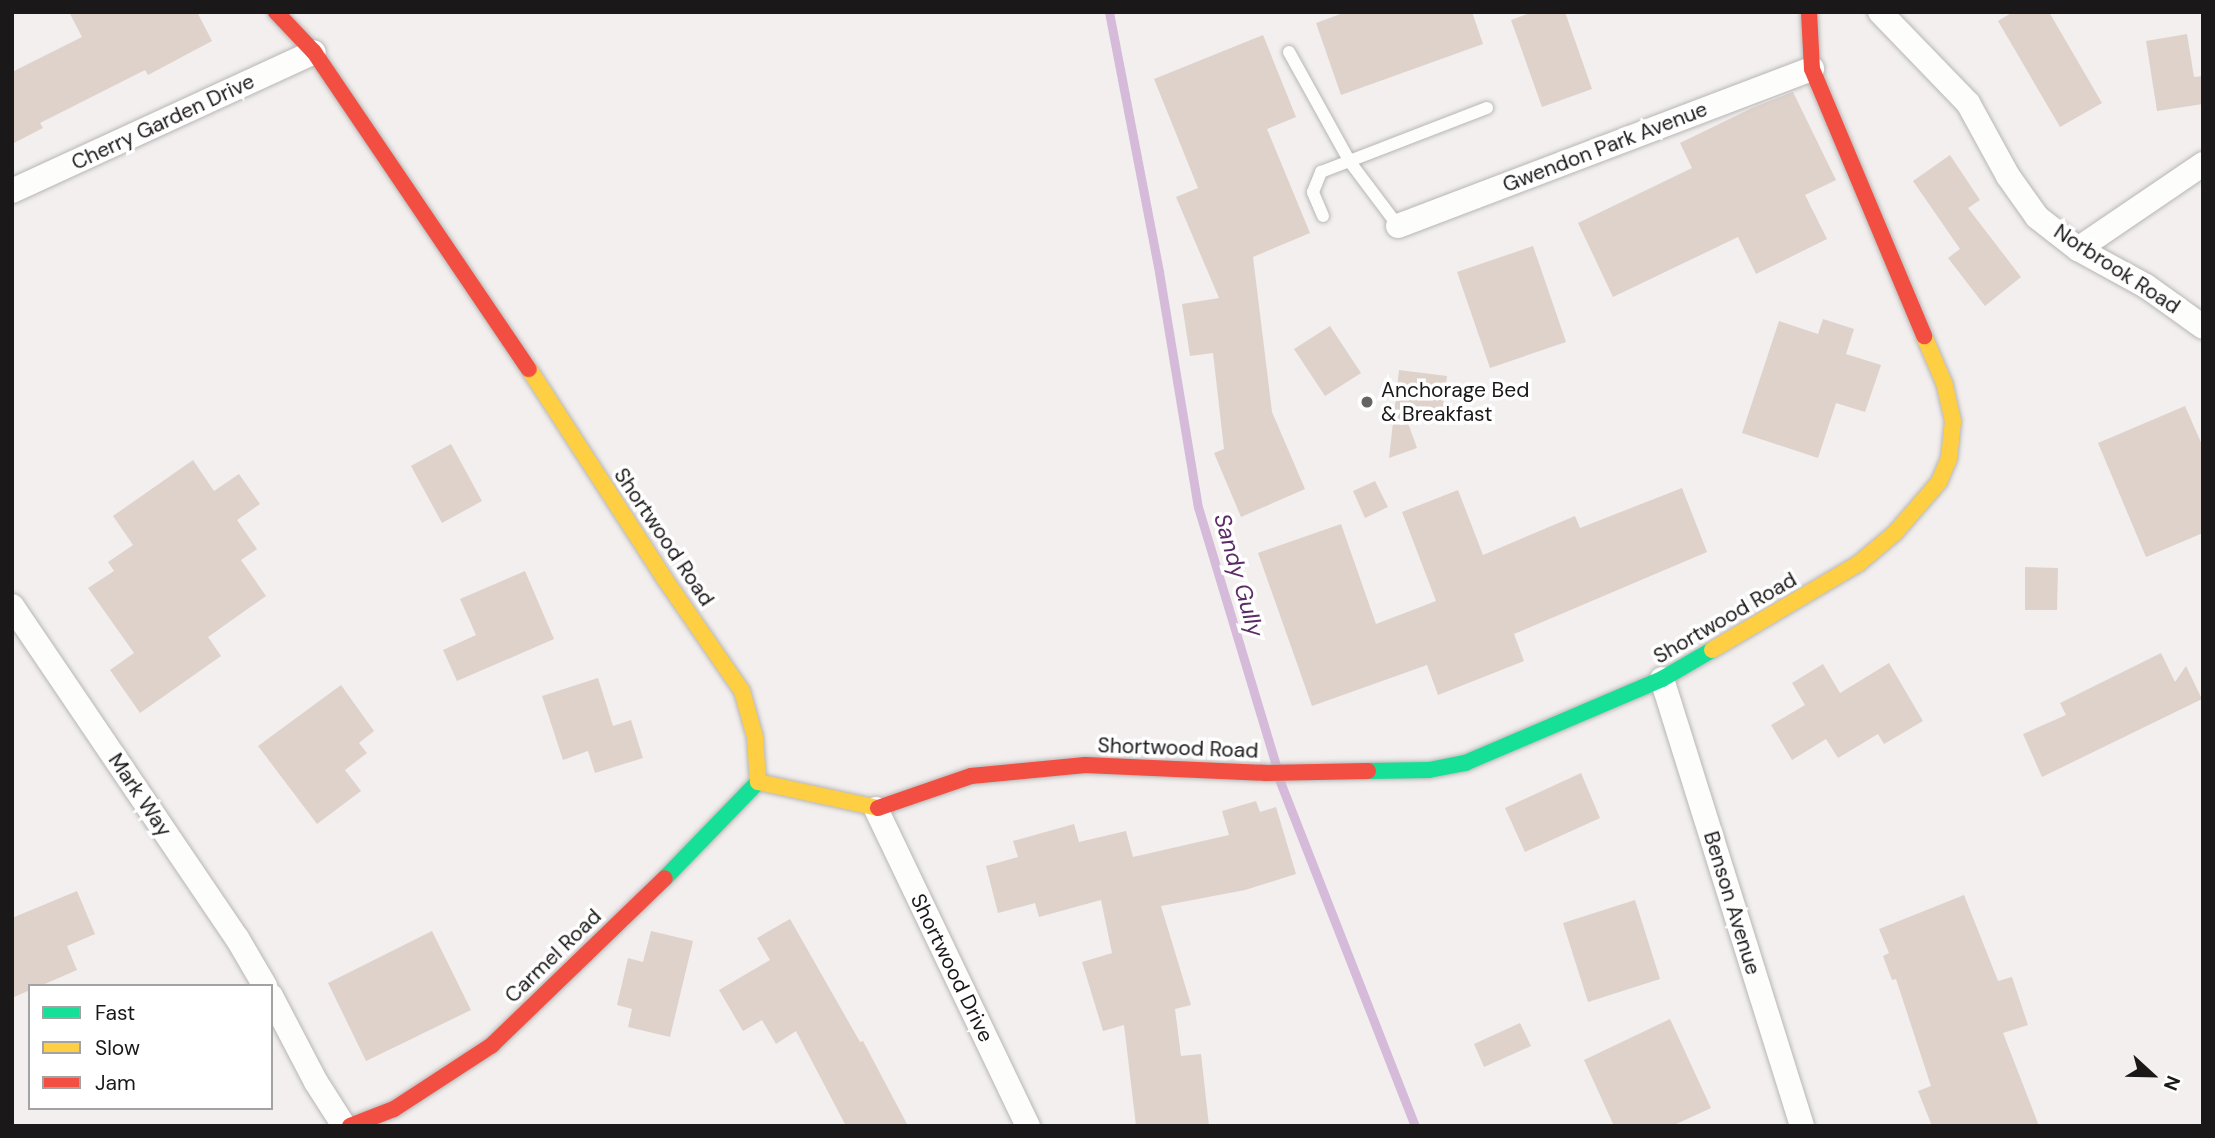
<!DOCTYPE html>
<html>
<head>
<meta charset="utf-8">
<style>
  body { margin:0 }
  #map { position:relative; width:2215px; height:1138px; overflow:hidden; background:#f2efee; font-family:"DM Sans",sans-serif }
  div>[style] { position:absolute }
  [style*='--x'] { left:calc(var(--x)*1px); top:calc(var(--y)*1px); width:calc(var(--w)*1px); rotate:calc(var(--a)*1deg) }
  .stream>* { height:9px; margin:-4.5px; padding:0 4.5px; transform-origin:4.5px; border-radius:4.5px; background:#d5bada }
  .building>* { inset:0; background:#ded2cb }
  .roads { filter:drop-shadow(0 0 2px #b8b6b5) drop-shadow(0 0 2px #b8b6b5) }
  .lane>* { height:12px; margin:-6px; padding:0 6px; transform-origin:6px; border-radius:6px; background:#fdfdfc }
  .street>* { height:24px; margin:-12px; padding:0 12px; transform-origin:12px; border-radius:12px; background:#fdfdfc }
  .fast>* { height:16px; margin:-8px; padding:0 8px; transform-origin:8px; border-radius:8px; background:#16e098 }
  .slow>* { height:16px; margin:-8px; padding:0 8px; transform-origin:8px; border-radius:8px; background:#ffcf43 }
  .jam>* { height:16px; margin:-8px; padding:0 8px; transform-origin:8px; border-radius:8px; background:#f24e42 }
  .dots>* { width:19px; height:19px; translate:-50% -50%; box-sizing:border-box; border:4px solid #fff; border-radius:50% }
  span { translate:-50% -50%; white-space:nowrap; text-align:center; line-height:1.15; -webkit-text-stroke:7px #fff; paint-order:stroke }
  .street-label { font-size:21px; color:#1a1818 }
  .poi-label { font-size:21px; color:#1a1818 }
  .left { translate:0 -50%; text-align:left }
  .water-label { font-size:23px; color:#5b2c66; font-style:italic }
  .frame { position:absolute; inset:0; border:14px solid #1a1818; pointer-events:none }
  .legend { position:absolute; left:28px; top:984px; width:245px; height:126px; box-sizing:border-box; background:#fff; border:2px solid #a3a3a3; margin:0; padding:9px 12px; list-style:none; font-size:21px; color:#1a1818 }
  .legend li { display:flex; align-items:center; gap:14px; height:35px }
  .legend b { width:35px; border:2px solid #a3a3a3 }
  .north { position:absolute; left:2117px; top:1040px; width:70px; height:70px; -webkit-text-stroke:5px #fff; paint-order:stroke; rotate:112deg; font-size:19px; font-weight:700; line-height:28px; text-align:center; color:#1a1818 }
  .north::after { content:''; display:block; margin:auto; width:24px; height:32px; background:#1a1818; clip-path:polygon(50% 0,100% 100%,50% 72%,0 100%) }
</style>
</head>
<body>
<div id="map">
  <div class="stream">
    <div style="--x:1109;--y:12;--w:265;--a:79.1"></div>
    <div style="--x:1159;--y:272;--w:238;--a:80.6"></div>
    <div style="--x:1198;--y:507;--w:270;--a:73.2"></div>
    <div style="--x:1279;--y:779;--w:373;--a:68.6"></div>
  </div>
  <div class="building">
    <div style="clip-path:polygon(69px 12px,197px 12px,212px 41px,148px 75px,145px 70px,40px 123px,43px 128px,12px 144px,12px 72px,82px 37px)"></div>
    <div style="clip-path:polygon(1346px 12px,1472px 12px,1483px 44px,1341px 95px,1316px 23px)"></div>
    <div style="clip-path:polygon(1533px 12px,1565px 12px,1592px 89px,1542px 107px,1511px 20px)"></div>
    <div style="clip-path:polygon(2013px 12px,2049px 12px,2102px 103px,2060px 127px,1998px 21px)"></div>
    <div style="clip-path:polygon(2187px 34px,2194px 77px,2203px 76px,2203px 104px,2157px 111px,2146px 41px)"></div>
    <div style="clip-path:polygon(1263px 35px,1296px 117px,1267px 129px,1310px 233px,1253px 257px,1272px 412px,1305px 489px,1241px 517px,1214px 453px,1224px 449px,1213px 353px,1190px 356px,1182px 304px,1219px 298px,1176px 197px,1198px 188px,1154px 79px)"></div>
    <div style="clip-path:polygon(1793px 92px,1836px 180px,1805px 195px,1827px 239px,1756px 274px,1738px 237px,1613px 297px,1578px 223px,1692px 168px,1680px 143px,1752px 108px)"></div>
    <div style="clip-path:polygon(1950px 155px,1980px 200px,1968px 208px,2021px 277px,1985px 306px,1948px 258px,1960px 249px,1913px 181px)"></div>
    <div style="clip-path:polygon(1533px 246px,1566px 342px,1490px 368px,1457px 272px)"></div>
    <div style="clip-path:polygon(1823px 319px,1854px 329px,1846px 354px,1881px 365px,1865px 412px,1836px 403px,1818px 458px,1742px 433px,1779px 321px,1818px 334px)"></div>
    <div style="clip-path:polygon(1330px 326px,1361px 373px,1325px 396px,1294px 349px)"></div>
    <div style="clip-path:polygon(1399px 370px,1447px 376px,1442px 417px,1404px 412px,1417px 448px,1389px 458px)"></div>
    <div style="clip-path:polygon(2185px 406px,2203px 447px,2203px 533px,2146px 557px,2098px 443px)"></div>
    <div style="clip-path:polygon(451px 444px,482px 501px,442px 523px,411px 466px)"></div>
    <div style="clip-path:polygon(193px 460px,214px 491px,239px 474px,260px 504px,237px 520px,257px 549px,241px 560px,266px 596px,208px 637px,221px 656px,140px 713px,110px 670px,134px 653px,88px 588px,114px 571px,108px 562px,133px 545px,113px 516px)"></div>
    <div style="clip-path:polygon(1375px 481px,1388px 507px,1365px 518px,1353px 491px)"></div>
    <div style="clip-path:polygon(1682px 488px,1707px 552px,1514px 634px,1524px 661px,1438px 695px,1427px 665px,1312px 706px,1258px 553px,1341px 524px,1376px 624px,1436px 601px,1402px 512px,1458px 490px,1483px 555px,1575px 516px,1580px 528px)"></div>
    <div style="clip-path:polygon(2025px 567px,2058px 568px,2057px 610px,2025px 610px)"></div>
    <div style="clip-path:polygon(525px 571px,554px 639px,457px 681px,443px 650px,476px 635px,460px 599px)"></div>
    <div style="clip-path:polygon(2161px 653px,2175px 682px,2186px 666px,2202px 699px,2042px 777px,2023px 734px,2066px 715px,2060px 703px)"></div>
    <div style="clip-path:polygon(1889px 663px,1923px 721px,1884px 744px,1878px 734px,1838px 758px,1826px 739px,1792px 760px,1771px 725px,1805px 705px,1792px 683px,1823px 664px,1840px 693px)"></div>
    <div style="clip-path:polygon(598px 678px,613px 726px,631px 720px,643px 758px,595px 773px,588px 751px,563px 760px,542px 696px)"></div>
    <div style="clip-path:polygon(341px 685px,374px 731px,359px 743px,367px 753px,345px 770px,361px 791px,317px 824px,258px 746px)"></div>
    <div style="clip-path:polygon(1581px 773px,1600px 818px,1525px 852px,1505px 808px)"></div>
    <div style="clip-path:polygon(1256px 801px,1260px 812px,1276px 807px,1296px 874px,1245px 890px,1161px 906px,1191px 1005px,1175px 1009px,1181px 1056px,1201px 1054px,1209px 1126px,1136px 1126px,1124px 1025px,1103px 1031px,1082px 962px,1112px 953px,1101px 900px,1039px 917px,1035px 903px,998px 913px,986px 866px,1018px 857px,1013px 841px,1074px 824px,1079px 842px,1126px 831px,1133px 857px,1229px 835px,1222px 811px)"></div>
    <div style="clip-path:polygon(77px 891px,95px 934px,67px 946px,77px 970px,40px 986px,30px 986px,30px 990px,12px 998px,12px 918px)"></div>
    <div style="clip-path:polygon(1964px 895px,1998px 981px,2012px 977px,2028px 1025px,2003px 1033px,2039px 1126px,1932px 1126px,1918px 1091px,1931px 1086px,1896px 979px,1892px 980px,1883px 956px,1889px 953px,1879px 929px)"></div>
    <div style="clip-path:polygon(1635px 900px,1660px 979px,1588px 1002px,1563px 923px)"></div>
    <div style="clip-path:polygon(790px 919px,860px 1042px,863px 1041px,908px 1126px,846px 1126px,796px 1031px,776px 1044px,762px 1020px,743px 1031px,719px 990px,770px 960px,757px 938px)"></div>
    <div style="clip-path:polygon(432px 931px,471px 1010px,366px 1061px,328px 983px)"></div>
    <div style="clip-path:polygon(651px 931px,693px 941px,670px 1037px,628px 1027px,632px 1009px,617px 1005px,628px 958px,643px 962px)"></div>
    <div style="clip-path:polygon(1670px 1019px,1711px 1108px,1672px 1126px,1614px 1126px,1584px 1060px)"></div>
    <div style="clip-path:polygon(1520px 1023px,1531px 1046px,1484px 1067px,1474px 1044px)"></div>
  </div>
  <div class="roads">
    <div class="lane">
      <div style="--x:1289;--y:52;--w:126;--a:61"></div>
      <div style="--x:1350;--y:162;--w:80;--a:53.1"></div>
      <div style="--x:1323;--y:216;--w:26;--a:-113"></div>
      <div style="--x:1313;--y:192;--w:22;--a:-68"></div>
      <div style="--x:1321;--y:172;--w:178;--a:-21.1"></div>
    </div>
    <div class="street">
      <div style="--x:1880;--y:12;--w:127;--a:46"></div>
      <div style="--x:1968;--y:103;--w:83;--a:61.3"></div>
      <div style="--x:2008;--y:176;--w:50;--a:54.7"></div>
      <div style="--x:2037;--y:217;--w:52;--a:38"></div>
      <div style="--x:2078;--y:249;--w:77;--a:28.6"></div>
      <div style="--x:2146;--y:286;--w:70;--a:35.7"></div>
      <div style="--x:12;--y:191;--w:332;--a:-24.7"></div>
      <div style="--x:1398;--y:226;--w:443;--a:-20.8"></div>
      <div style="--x:2078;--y:249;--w:151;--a:-34.2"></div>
      <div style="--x:12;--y:606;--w:401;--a:55.9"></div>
      <div style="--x:237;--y:938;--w:56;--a:59.7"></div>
      <div style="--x:1662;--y:679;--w:468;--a:72.6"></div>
      <div style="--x:876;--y:809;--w:352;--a:64.4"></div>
      <div style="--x:271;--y:996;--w:97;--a:62.4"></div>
      <div style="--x:316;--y:1082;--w:52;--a:57.5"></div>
    </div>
    <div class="fast">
      <div style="--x:1368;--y:771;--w:61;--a:-0.9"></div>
      <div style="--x:1429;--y:770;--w:37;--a:-11"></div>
      <div style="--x:1465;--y:763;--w:214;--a:-23.1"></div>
      <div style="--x:1662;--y:679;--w:58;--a:-30.1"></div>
      <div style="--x:665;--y:878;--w:134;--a:-45.9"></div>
    </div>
    <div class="slow">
      <div style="--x:529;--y:369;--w:249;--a:57.1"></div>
      <div style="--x:664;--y:578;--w:137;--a:55.4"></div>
      <div style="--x:742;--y:691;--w:48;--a:74.2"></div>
      <div style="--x:755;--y:737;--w:45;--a:86.2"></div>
      <div style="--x:758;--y:782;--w:123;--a:12.2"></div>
      <div style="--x:1712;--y:650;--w:169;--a:-30.5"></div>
      <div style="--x:1858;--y:564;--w:48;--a:-40"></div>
      <div style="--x:1895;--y:533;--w:67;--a:-49.2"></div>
      <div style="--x:1939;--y:482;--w:25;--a:-67"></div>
      <div style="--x:1949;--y:459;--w:38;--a:-84"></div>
      <div style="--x:1953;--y:421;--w:37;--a:-103"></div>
      <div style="--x:1945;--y:385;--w:53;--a:-113.2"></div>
    </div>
    <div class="jam">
      <div style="--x:276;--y:12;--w:55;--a:46.5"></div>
      <div style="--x:314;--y:52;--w:383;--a:55.9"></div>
      <div style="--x:1809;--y:12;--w:57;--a:87"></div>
      <div style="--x:1812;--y:69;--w:290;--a:67.2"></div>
      <div style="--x:878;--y:808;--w:98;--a:-19"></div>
      <div style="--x:971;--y:776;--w:115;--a:-5.5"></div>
      <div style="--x:1085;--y:765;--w:180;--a:2.5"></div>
      <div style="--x:1265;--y:773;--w:103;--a:-1.1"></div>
      <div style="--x:350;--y:1126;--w:47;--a:-21.1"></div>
      <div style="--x:394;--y:1109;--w:117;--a:-33.1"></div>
      <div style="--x:492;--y:1045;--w:240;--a:-44"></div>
    </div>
  </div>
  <div class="dots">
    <div style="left:1367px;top:402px;background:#666363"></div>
  </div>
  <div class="street-label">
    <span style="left:163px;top:122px;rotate:-25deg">Cherry Garden Drive</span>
    <span style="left:1605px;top:147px;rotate:-21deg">Gwendon Park Avenue</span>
    <span style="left:2117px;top:269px;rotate:33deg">Norbrook Road</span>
    <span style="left:664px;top:537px;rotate:56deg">Shortwood Road</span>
    <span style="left:1725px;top:618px;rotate:-30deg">Shortwood Road</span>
    <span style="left:1178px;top:748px;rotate:2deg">Shortwood Road</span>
    <span style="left:140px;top:795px;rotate:56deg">Mark Way</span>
    <span style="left:1732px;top:903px;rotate:73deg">Benson Avenue</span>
    <span style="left:553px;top:956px;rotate:-44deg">Carmel Road</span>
    <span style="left:952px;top:968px;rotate:64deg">Shortwood Drive</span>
  </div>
  <div class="poi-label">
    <span class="left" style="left:1381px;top:402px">Anchorage Bed<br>&amp; Breakfast</span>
  </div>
  <div class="water-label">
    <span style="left:1239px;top:575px;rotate:74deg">Sandy Gully</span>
  </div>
  <div class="frame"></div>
  <ul class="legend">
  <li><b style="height:9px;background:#16e098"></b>Fast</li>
  <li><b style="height:9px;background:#ffcf43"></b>Slow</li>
  <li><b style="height:9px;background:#f24e42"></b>Jam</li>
  </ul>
  <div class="north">N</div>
</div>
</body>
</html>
